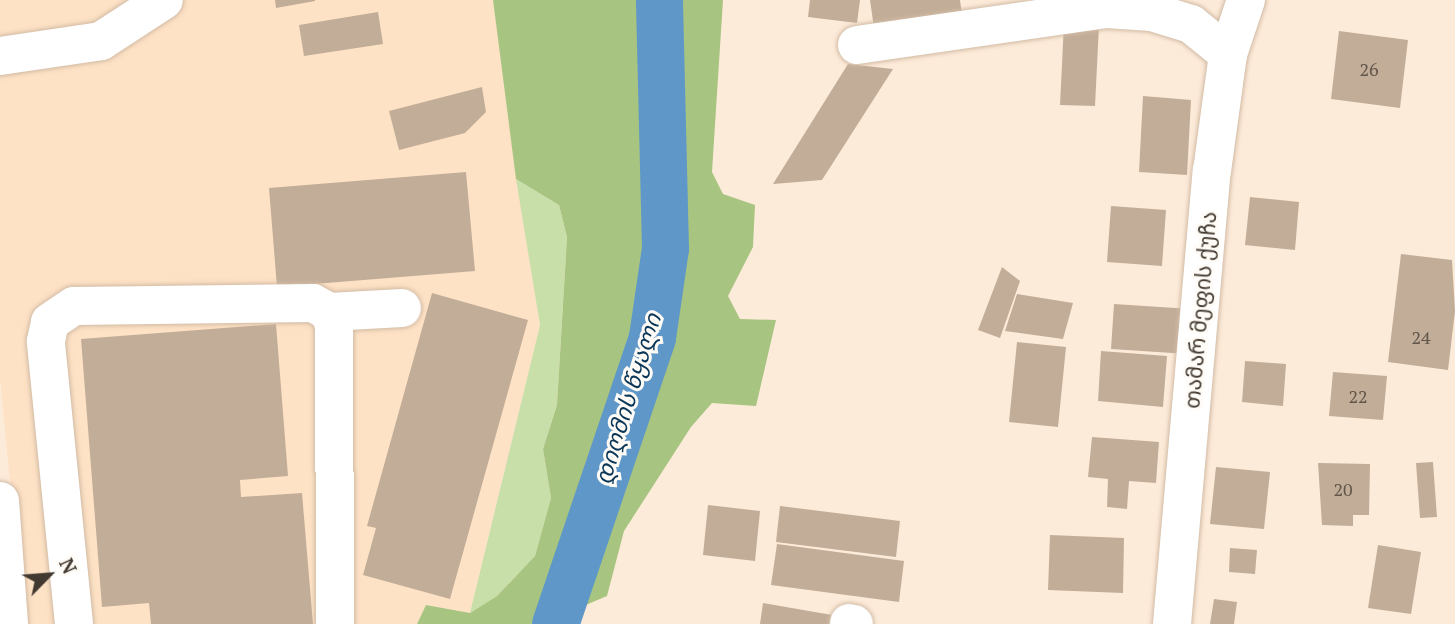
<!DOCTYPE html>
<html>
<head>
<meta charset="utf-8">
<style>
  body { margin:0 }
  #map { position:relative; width:1455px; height:624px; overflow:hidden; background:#fdebd9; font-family:"PT Serif","Noto Sans Georgian",serif }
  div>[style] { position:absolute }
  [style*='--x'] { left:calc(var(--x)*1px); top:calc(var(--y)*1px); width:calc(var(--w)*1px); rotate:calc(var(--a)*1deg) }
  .built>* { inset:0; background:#fee2c5 }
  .green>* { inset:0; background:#c8dfaa }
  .forest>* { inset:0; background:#a8c481 }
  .river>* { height:47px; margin:-23.5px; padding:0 23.5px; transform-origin:23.5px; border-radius:23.5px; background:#5e97c8 }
  .building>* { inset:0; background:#c2ad98 }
  .roads { filter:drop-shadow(0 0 2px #d1bba5) drop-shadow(0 0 2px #d1bba5) }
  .minor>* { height:38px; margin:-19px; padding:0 19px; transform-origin:19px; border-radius:19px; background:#fff }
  span { translate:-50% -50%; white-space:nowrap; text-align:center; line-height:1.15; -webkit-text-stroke:6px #fffbf6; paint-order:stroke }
  .number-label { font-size:18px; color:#62564a }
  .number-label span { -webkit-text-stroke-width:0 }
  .street-label { font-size:21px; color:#423930 }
  .water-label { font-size:23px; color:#0a3758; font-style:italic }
  .north { position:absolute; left:14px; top:540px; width:70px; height:70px; -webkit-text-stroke:5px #fffbf6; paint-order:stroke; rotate:65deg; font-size:19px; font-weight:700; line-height:28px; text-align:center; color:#423930 }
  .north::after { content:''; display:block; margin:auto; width:24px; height:32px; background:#423930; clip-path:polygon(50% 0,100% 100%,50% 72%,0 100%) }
</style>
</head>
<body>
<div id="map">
  <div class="built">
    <div style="clip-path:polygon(0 0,493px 0,540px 325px,470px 613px,427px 605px,417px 624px,24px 624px,0 379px)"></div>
  </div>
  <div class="green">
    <div style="clip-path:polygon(516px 179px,559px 205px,567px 237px,557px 405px,543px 449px,551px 498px,535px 556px,497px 596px,470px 613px,540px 325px)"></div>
  </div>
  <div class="forest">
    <div style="clip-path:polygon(493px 0,723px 0,712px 172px,723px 194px,755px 205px,753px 247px,728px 296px,740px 319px,776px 320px,756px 406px,712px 403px,691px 427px,624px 531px,607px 596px,581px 607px,575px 624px,417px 624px,426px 605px,470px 613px,497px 596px,535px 556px,551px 498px,543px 449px,557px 405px,567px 237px,559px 205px,516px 179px)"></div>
  </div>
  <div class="river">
    <div style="--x:555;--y:624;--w:303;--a:-71.3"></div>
    <div style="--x:652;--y:337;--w:90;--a:-81.7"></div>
    <div style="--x:665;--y:248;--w:248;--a:-91.4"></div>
  </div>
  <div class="building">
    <div style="clip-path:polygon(275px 0,315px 0,315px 1px,276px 8px)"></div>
    <div style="clip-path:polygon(810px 0,860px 0,857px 23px,808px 17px)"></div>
    <div style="clip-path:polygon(870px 0,960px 0,963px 22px,875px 35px)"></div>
    <div style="clip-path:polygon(378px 12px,383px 44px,304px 56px,299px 25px)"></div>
    <div style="clip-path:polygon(1064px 23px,1099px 25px,1095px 106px,1060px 105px)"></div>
    <div style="clip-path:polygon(1339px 31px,1408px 40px,1400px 108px,1331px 99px)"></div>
    <div style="clip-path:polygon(848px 64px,893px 69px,822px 180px,773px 184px)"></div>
    <div style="clip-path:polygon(482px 87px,486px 112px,465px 133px,399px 150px,389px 111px)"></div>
    <div style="clip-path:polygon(1143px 96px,1191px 100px,1187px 175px,1139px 172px)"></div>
    <div style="clip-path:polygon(466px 172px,475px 271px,277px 287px,269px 188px)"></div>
    <div style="clip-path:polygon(1250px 197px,1299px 202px,1295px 250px,1245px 245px)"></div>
    <div style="clip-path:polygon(1111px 206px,1166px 210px,1162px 266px,1107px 262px)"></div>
    <div style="clip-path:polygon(1401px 254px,1452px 260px,1455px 311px,1448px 370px,1388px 362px)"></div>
    <div style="clip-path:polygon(1002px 267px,1020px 281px,1000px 338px,978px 330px)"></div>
    <div style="clip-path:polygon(432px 293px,528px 320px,450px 599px,363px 575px,376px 528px,367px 526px)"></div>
    <div style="clip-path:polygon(1017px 294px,1073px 303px,1063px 339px,1005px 331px)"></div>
    <div style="clip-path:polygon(1114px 304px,1191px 309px,1188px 354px,1111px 349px)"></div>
    <div style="clip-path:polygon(276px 324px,288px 476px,240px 480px,241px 497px,302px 493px,313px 624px,151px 624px,149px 603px,102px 607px,81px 339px)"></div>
    <div style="clip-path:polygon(1017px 342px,1066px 347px,1058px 427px,1009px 422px)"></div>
    <div style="clip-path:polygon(1101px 351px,1167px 356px,1163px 407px,1098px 401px)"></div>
    <div style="clip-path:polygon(1245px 361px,1286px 364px,1283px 406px,1242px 402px)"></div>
    <div style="clip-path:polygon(1333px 372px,1387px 376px,1383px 420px,1329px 416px)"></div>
    <div style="clip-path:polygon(1092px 437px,1159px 442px,1156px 483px,1129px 481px,1127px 509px,1107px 507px,1108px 479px,1088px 477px)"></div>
    <div style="clip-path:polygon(1433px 462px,1437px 517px,1420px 518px,1416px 463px)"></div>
    <div style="clip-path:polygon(1318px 463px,1370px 464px,1369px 515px,1353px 515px,1353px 526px,1322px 525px)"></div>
    <div style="clip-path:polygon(1216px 467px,1270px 472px,1264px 529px,1210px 524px)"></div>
    <div style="clip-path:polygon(708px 505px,760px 511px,755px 561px,703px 555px)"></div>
    <div style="clip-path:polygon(780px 506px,900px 521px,896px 557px,776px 542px)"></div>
    <div style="clip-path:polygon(1050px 535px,1124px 538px,1123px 593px,1048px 590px)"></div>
    <div style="clip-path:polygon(777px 544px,904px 561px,899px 602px,771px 585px)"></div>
    <div style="clip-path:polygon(1378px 545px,1421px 552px,1411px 614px,1368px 608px)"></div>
    <div style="clip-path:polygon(1230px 548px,1257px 550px,1255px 574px,1229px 572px)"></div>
    <div style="clip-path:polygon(1214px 599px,1237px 602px,1234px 624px,1210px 624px)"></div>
    <div style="clip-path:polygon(763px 603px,832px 615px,831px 624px,760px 624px)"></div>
  </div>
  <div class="roads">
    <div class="minor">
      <div style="--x:857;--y:45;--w:252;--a:-8.2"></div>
      <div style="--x:1106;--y:9;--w:46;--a:3.7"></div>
      <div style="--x:1152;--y:12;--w:41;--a:17.1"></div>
      <div style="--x:1191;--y:24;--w:48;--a:39"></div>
      <div style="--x:0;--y:56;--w:102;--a:-8.4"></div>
      <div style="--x:101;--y:41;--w:75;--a:-33.1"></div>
      <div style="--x:329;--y:312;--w:73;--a:-3.1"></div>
      <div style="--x:0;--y:501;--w:123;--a:85.8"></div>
      <div style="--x:849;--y:623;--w:5;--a:11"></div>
      <div style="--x:74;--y:624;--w:284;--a:-95.7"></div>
      <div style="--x:46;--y:341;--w:19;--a:-78"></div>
      <div style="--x:50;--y:322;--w:29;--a:-34"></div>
      <div style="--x:74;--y:306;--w:239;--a:-0.7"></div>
      <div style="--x:313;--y:303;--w:18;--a:29"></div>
      <div style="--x:329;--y:312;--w:14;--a:69"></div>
      <div style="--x:334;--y:325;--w:299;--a:89.8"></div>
      <div style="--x:1172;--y:624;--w:455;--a:-85"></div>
      <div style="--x:1212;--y:171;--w:118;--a:-82.2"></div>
      <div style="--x:1228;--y:54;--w:57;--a:-71.6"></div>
    </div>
  </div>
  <div class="number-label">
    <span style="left:1369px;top:69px">26</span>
    <span style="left:1421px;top:337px">24</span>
    <span style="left:1358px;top:396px">22</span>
    <span style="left:1343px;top:489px">20</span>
  </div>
  <div class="street-label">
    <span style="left:1200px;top:310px;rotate:-85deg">თამარ მეფის ქუჩა</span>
  </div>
  <div class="water-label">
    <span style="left:628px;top:399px;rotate:-73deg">დიღმის წყალი</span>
  </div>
  <div class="north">N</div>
</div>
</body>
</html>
